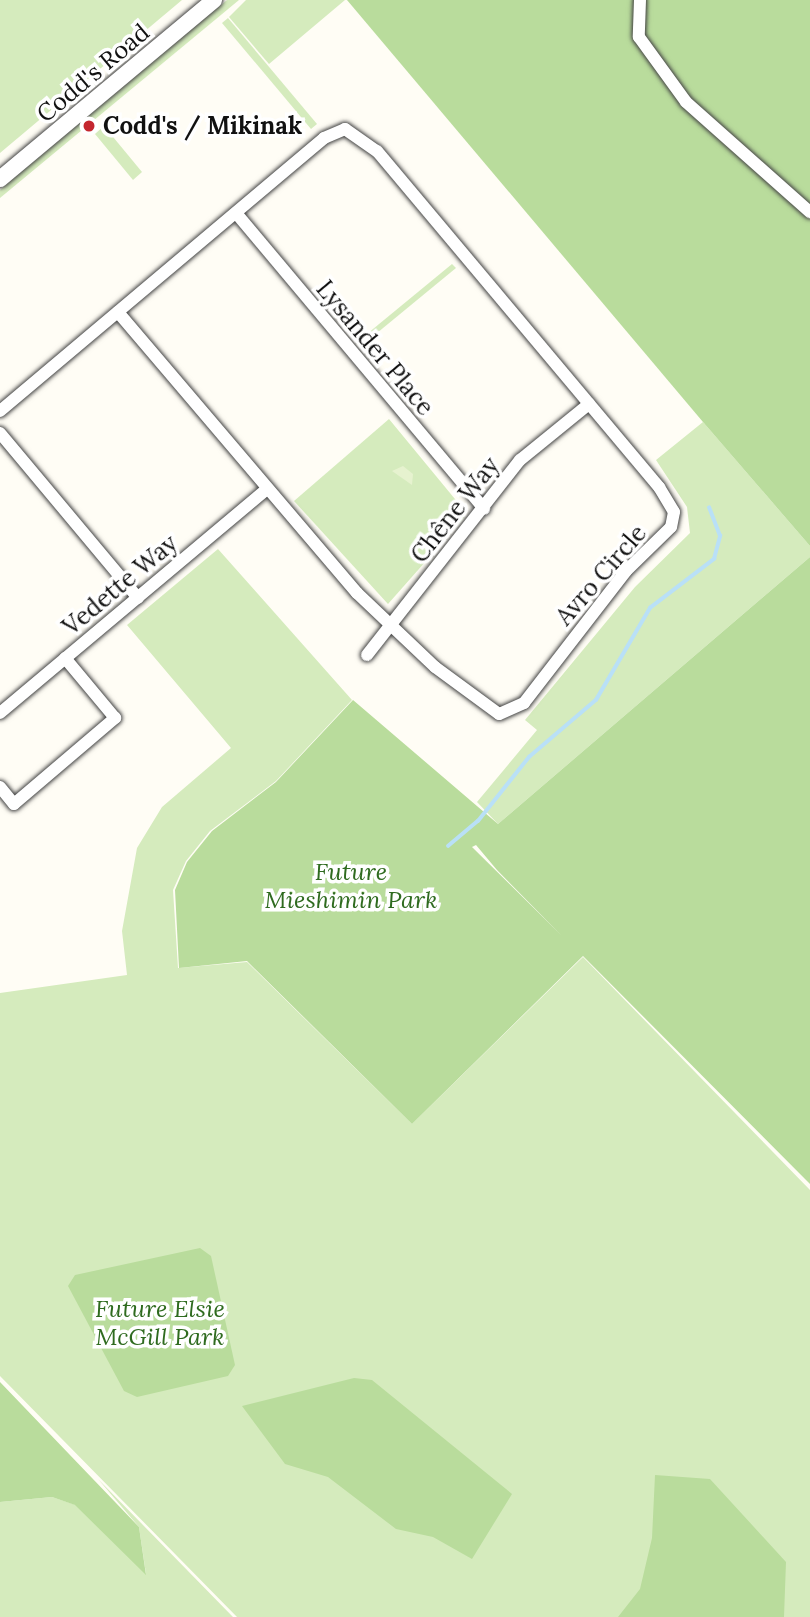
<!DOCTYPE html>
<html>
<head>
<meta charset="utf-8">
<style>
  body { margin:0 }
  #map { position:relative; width:810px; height:1617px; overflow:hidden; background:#fffdf5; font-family:Lora,serif }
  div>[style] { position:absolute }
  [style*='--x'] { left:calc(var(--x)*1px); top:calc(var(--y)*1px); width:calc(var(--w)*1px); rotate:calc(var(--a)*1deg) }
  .green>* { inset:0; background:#d5ebbd }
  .forest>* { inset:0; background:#b9dc9c }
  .pitch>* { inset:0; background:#e6f2cf }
  .stream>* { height:3.5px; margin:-1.75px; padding:0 1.75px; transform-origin:1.75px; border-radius:1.75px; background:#b9e0f7 }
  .roads { filter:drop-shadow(0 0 2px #444) drop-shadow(0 0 2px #444) }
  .minor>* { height:12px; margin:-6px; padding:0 6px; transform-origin:6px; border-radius:6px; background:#fff }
  .tertiary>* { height:16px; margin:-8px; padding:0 8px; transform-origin:8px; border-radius:8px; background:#fff }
  .dots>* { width:19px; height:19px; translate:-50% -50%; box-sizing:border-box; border:4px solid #fff; border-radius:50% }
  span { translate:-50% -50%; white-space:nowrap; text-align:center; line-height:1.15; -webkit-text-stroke:7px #fff; paint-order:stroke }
  .street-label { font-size:24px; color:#111 }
  .poi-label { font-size:24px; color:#111; font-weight:700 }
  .left { translate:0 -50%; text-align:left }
  .park-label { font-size:24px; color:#2f6b1f; font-style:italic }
</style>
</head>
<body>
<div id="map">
  <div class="green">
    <div style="clip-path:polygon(0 0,182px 0,0 153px)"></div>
    <div style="clip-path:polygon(227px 0,239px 0,0 198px,0 190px)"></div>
    <div style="clip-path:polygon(246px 0,345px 0,269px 64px,229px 17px)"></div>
    <div style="clip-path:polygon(228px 18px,317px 124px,311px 129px,222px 23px)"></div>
    <div style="clip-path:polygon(104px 126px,142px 172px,133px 180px,95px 134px)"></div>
    <div style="clip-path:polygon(452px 264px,456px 268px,360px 347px,356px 343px)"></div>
    <div style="clip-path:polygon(389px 419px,464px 510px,464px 518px,388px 604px,294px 501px)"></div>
    <div style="clip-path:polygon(703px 422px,810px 546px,810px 557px,498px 824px,477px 802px,537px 730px,525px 720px,635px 587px,690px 533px,687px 507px,656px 460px)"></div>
    <div style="clip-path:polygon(218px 549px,352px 700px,276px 781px,210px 831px,186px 861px,173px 890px,178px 968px,247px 962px,412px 1124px,583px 957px,810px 1190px,810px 1617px,237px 1617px,0 1376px,0 993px,127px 975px,122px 931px,137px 848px,162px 807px,231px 748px,127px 625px)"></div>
    <div style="clip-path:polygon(98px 1479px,233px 1617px,0 1617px,0 1502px,52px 1497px,76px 1505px,146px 1574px,139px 1527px)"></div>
  </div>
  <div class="forest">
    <div style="clip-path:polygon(347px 0,810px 0,810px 546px,703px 422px)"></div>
    <div style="clip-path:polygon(evenodd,810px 557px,810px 1184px,583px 956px,412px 1124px,247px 961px,179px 968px,175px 890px,187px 862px,212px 831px,276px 782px,353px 700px,498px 824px,810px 557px,476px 845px,497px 870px,561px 935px,472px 847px,476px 845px)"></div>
    <div style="clip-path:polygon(200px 1248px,211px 1256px,235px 1365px,228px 1376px,137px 1397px,124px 1391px,68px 1286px,75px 1275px)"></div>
    <div style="clip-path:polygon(354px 1378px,372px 1380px,512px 1494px,472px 1559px,433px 1537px,396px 1529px,328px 1477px,285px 1464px,242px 1406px)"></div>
    <div style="clip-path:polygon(0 1382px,139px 1527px,146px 1575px,75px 1505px,52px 1497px,0 1502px)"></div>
    <div style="clip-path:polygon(655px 1475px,710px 1479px,786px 1562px,784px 1617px,618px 1617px,640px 1589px,652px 1538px)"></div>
  </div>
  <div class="pitch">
    <div style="clip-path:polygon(403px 466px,413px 474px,412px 485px,392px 471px)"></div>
  </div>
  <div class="stream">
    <div style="--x:448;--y:846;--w:39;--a:-40"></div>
    <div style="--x:478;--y:821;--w:82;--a:-51.4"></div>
    <div style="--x:529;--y:757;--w:88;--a:-40.4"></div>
    <div style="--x:596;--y:700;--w:107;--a:-59.6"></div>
    <div style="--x:650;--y:608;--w:81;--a:-37.4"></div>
    <div style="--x:714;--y:559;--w:24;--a:-75"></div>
    <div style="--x:720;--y:536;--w:30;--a:-111"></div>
  </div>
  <div class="roads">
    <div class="minor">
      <div style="--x:640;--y:0;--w:37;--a:92"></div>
      <div style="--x:639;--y:37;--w:80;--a:54.1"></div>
      <div style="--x:686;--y:102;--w:166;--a:41.6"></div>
      <div style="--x:236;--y:213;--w:386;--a:50"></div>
      <div style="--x:0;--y:411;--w:424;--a:-40.1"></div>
      <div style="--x:324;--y:138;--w:23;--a:-23"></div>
      <div style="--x:345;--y:129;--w:39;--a:35"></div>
      <div style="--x:377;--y:151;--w:439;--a:50"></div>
      <div style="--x:659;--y:487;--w:29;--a:59"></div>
      <div style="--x:674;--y:512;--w:15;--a:101"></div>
      <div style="--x:671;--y:527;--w:63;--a:135.6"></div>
      <div style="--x:626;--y:571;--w:167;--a:127.7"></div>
      <div style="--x:524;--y:703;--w:27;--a:156"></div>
      <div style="--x:499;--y:714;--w:79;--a:-143.7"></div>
      <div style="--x:435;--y:667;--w:108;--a:-136.5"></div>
      <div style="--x:357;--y:593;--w:369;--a:-130.4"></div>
      <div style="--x:0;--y:433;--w:215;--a:50.1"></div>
      <div style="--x:367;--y:655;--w:248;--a:-51.9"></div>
      <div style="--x:520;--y:460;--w:89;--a:-39.1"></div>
      <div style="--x:0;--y:713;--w:349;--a:-40"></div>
      <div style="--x:0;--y:787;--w:22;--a:51"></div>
      <div style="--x:14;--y:804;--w:133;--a:-40.4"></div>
      <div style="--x:115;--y:718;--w:78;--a:-129.8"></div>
    </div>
    <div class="tertiary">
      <div style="--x:0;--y:179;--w:279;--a:-39.9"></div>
    </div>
  </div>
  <div class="dots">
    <div style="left:89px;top:126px;background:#c4262e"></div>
  </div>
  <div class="street-label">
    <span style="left:93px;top:73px;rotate:-40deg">Codd's Road</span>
    <span style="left:375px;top:348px;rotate:50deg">Lysander Place</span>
    <span style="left:455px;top:510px;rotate:-52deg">Chêne Way</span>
    <span style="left:601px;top:575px;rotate:-49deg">Avro Circle</span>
    <span style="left:120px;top:585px;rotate:-40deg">Vedette Way</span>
  </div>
  <div class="poi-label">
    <span class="left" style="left:103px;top:126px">Codd's / Mikinak</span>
  </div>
  <div class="park-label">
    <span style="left:351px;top:886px">Future<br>Mieshimin Park</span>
    <span style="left:160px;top:1323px">Future Elsie<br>McGill Park</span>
  </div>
</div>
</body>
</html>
